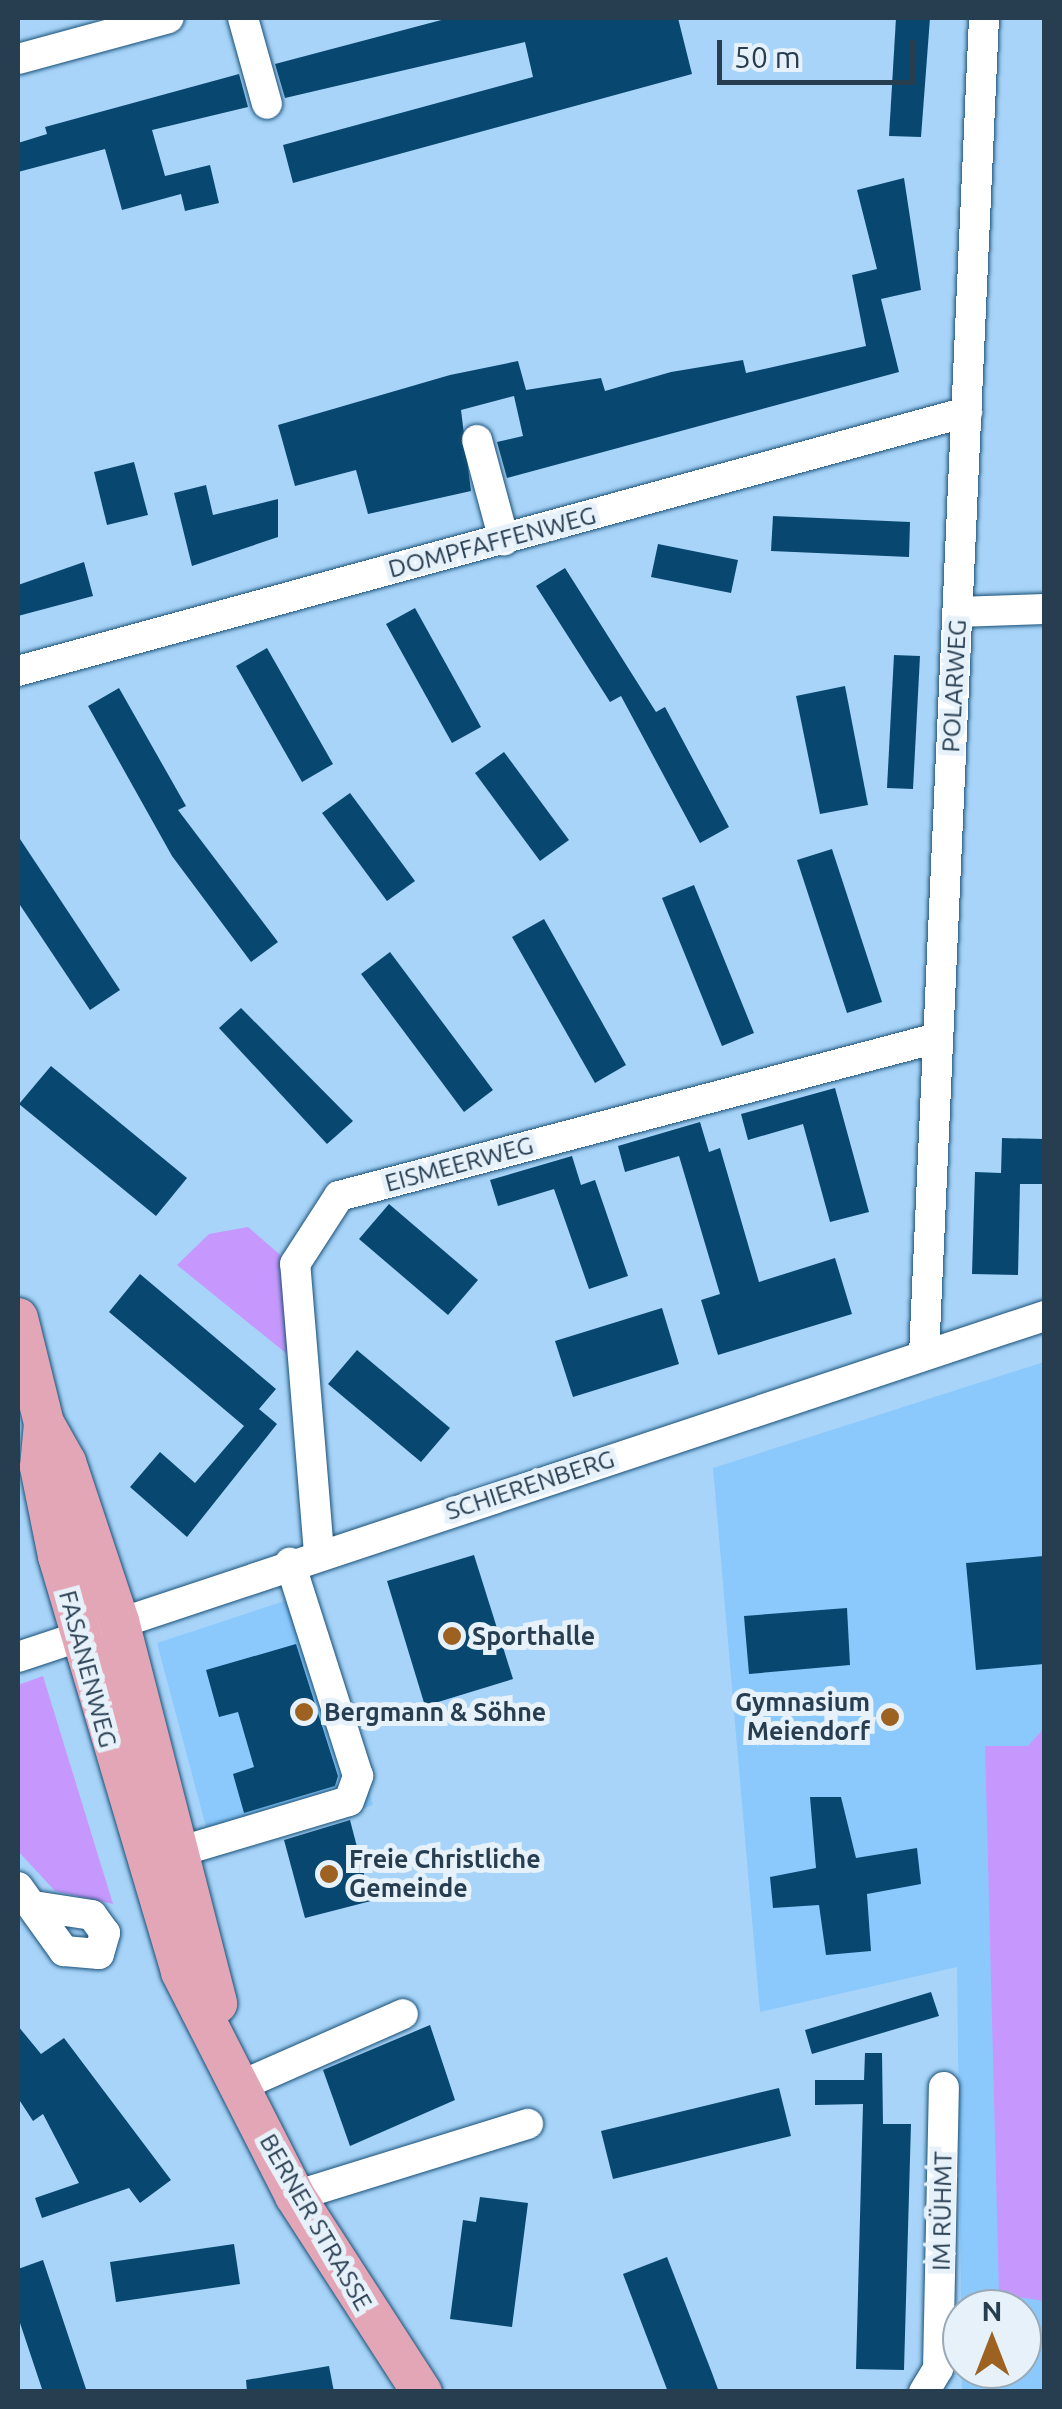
<!DOCTYPE html>
<html>
<head>
<meta charset="utf-8">
<style>
  body { margin:0 }
  #map { position:relative; width:1062px; height:2409px; overflow:hidden; background:#a8d4f9; font-family:Ubuntu,sans-serif }
  div>[style] { position:absolute }
  [style*='--x'] { left:calc(var(--x)*1px); top:calc(var(--y)*1px); width:calc(var(--w)*1px); rotate:calc(var(--a)*1deg) }
  .built>* { inset:0; background:#8bc9fc }
  .green>* { inset:0; background:#c698fd }
  .building>* { inset:0; background:#084870 }
  .roads { filter:drop-shadow(0 0 2px #195077) drop-shadow(0 0 2px #195077) }
  .minor>* { height:30px; margin:-15px; padding:0 15px; transform-origin:15px; border-radius:15px; background:#fff }
  .major>* { height:40px; margin:-20px; padding:0 20px; transform-origin:20px; border-radius:20px; background:#e3a6b6 }
  .dots>* { width:28px; height:28px; translate:-50% -50%; box-sizing:border-box; border:5px solid #e6f1fa; border-radius:50% }
  span { translate:-50% -50%; white-space:nowrap; text-align:center; line-height:1.15; -webkit-text-stroke:10px #e6f1fa; paint-order:stroke }
  .street-label { font-size:25px; color:#273d50 }
  .poi-label { font-size:25px; color:#273d50; font-weight:700 }
  .left { translate:0 -50%; text-align:left }
  .right { translate:-100% -50%; text-align:right }
  .frame { position:absolute; inset:0; border:20px solid #273d50; pointer-events:none }
  .north { position:absolute; left:942px; top:2289px; width:100px; height:100px; box-sizing:border-box; background:#e6f1fa; border:2px solid #9aa9b6; border-radius:50%; rotate:0deg; font-size:28px; font-weight:700; line-height:40px; text-align:center; color:#273d50 }
  .north::after { content:''; display:block; margin:auto; width:35px; height:45px; background:#9d6222; clip-path:polygon(50% 0,100% 100%,50% 72%,0 100%) }
  .scale { position:absolute; left:717px; top:40px; width:198px; height:45px; box-sizing:border-box; border:5px solid #273d50; border-top:0; padding-left:12px; font-size:30px; line-height:35px; white-space:nowrap; color:#273d50; -webkit-text-stroke:8px #e6f1fa; paint-order:stroke }
</style>
</head>
<body>
<div id="map">
  <div class="built">
    <div style="clip-path:polygon(evenodd,1044px 1362px,1044px 2391px,962px 2391px,957px 1967px,760px 2012px,713px 1468px,1044px 1362px,962px 2309px,1022px 2309px,1022px 2369px,962px 2369px,962px 2309px)"></div>
    <div style="clip-path:polygon(312px 1592px,373px 1805px,213px 1853px,157px 1643px)"></div>
  </div>
  <div class="green">
    <div style="clip-path:polygon(248px 1227px,286px 1260px,287px 1354px,177px 1265px,209px 1234px)"></div>
    <div style="clip-path:polygon(43px 1676px,113px 1904px,55px 1891px,18px 1851px,18px 1685px)"></div>
    <div style="clip-path:polygon(1044px 1728px,1044px 2301px,999px 2294px,985px 1746px,1028px 1746px)"></div>
  </div>
  <div class="building">
    <div style="clip-path:polygon(449px 18px,678px 18px,692px 74px,293px 183px,283px 145px,533px 77px,525px 42px,285px 98px,275px 64px)"></div>
    <div style="clip-path:polygon(896px 18px,930px 18px,921px 137px,889px 136px)"></div>
    <div style="clip-path:polygon(239px 74px,248px 107px,152px 130px,165px 176px,210px 165px,219px 203px,185px 211px,181px 194px,122px 210px,105px 149px,18px 172px,18px 143px,47px 134px,45px 127px)"></div>
    <div style="clip-path:polygon(904px 178px,921px 290px,881px 299px,899px 372px,507px 478px,497px 442px,523px 436px,514px 396px,461px 410px,471px 491px,368px 514px,356px 470px,295px 486px,278px 425px,450px 375px,518px 361px,526px 390px,601px 378px,605px 391px,671px 372px,743px 360px,746px 373px,866px 346px,852px 275px,877px 269px,857px 190px)"></div>
    <div style="clip-path:polygon(134px 462px,148px 515px,107px 525px,94px 472px)"></div>
    <div style="clip-path:polygon(206px 485px,213px 515px,278px 499px,278px 537px,192px 566px,174px 493px)"></div>
    <div style="clip-path:polygon(773px 516px,910px 522px,909px 557px,771px 551px)"></div>
    <div style="clip-path:polygon(658px 544px,738px 560px,731px 593px,651px 577px)"></div>
    <div style="clip-path:polygon(84px 562px,93px 596px,18px 616px,18px 585px)"></div>
    <div style="clip-path:polygon(565px 568px,656px 712px,665px 707px,729px 827px,700px 843px,621px 696px,610px 702px,536px 586px)"></div>
    <div style="clip-path:polygon(415px 608px,481px 727px,452px 743px,386px 624px)"></div>
    <div style="clip-path:polygon(267px 648px,333px 764px,302px 782px,236px 666px)"></div>
    <div style="clip-path:polygon(894px 655px,920px 656px,913px 789px,887px 788px)"></div>
    <div style="clip-path:polygon(845px 686px,868px 805px,820px 814px,796px 696px)"></div>
    <div style="clip-path:polygon(119px 688px,186px 806px,178px 810px,278px 942px,251px 962px,172px 856px,88px 706px)"></div>
    <div style="clip-path:polygon(504px 752px,569px 840px,540px 861px,475px 773px)"></div>
    <div style="clip-path:polygon(350px 793px,415px 881px,387px 901px,322px 813px)"></div>
    <div style="clip-path:polygon(18px 836px,120px 990px,90px 1010px,18px 902px)"></div>
    <div style="clip-path:polygon(832px 849px,882px 1002px,847px 1013px,797px 860px)"></div>
    <div style="clip-path:polygon(694px 885px,754px 1033px,722px 1046px,662px 898px)"></div>
    <div style="clip-path:polygon(544px 919px,626px 1065px,595px 1083px,512px 937px)"></div>
    <div style="clip-path:polygon(390px 952px,493px 1090px,464px 1112px,361px 974px)"></div>
    <div style="clip-path:polygon(241px 1008px,353px 1121px,327px 1144px,219px 1028px)"></div>
    <div style="clip-path:polygon(51px 1066px,187px 1178px,156px 1216px,19px 1104px)"></div>
    <div style="clip-path:polygon(835px 1088px,869px 1212px,830px 1222px,803px 1124px,748px 1140px,741px 1114px)"></div>
    <div style="clip-path:polygon(700px 1122px,709px 1152px,720px 1148px,759px 1282px,835px 1258px,852px 1314px,718px 1355px,701px 1300px,720px 1294px,679px 1156px,625px 1172px,618px 1146px)"></div>
    <div style="clip-path:polygon(1002px 1138px,1044px 1139px,1044px 1184px,1020px 1184px,1018px 1275px,972px 1274px,975px 1172px,1001px 1173px)"></div>
    <div style="clip-path:polygon(572px 1156px,581px 1185px,595px 1180px,628px 1276px,589px 1289px,554px 1189px,498px 1206px,490px 1180px)"></div>
    <div style="clip-path:polygon(389px 1204px,478px 1280px,448px 1315px,359px 1239px)"></div>
    <div style="clip-path:polygon(140px 1274px,276px 1389px,259px 1409px,277px 1424px,187px 1537px,130px 1487px,160px 1452px,195px 1483px,244px 1426px,109px 1312px)"></div>
    <div style="clip-path:polygon(662px 1308px,679px 1364px,573px 1397px,555px 1341px)"></div>
    <div style="clip-path:polygon(357px 1350px,450px 1428px,421px 1462px,328px 1384px)"></div>
    <div style="clip-path:polygon(474px 1555px,513px 1679px,425px 1706px,387px 1581px)"></div>
    <div style="clip-path:polygon(1044px 1556px,1044px 1664px,976px 1670px,966px 1563px)"></div>
    <div style="clip-path:polygon(847px 1608px,850px 1665px,749px 1674px,744px 1616px)"></div>
    <div style="clip-path:polygon(296px 1644px,338px 1776px,335px 1786px,244px 1813px,233px 1774px,254px 1767px,238px 1712px,219px 1717px,206px 1670px)"></div>
    <div style="clip-path:polygon(810px 1797px,841px 1797px,856px 1858px,917px 1848px,921px 1884px,867px 1894px,871px 1951px,826px 1955px,819px 1905px,773px 1908px,770px 1877px,816px 1868px)"></div>
    <div style="clip-path:polygon(350px 1820px,371px 1901px,305px 1918px,284px 1840px)"></div>
    <div style="clip-path:polygon(931px 1992px,939px 2016px,812px 2054px,805px 2030px)"></div>
    <div style="clip-path:polygon(430px 2025px,455px 2100px,350px 2146px,323px 2070px)"></div>
    <div style="clip-path:polygon(18px 2026px,41px 2054px,64px 2038px,171px 2180px,140px 2203px,129px 2188px,42px 2218px,35px 2198px,79px 2183px,43px 2114px,33px 2121px,18px 2098px)"></div>
    <div style="clip-path:polygon(865px 2053px,882px 2053px,883px 2124px,911px 2124px,904px 2370px,856px 2369px,863px 2104px,815px 2105px,815px 2080px,864px 2080px)"></div>
    <div style="clip-path:polygon(779px 2088px,791px 2136px,613px 2179px,601px 2131px)"></div>
    <div style="clip-path:polygon(480px 2197px,528px 2203px,512px 2327px,450px 2319px,463px 2220px,476px 2222px)"></div>
    <div style="clip-path:polygon(234px 2244px,240px 2284px,116px 2302px,110px 2262px)"></div>
    <div style="clip-path:polygon(667px 2257px,712px 2373px,719px 2392px,668px 2392px,645px 2332px,623px 2274px)"></div>
    <div style="clip-path:polygon(43px 2260px,87px 2392px,43px 2392px,18px 2317px,18px 2269px)"></div>
    <div style="clip-path:polygon(329px 2366px,334px 2392px,247px 2392px,246px 2380px)"></div>
  </div>
  <div class="roads">
    <div class="minor">
      <div style="--x:243;--y:18;--w:89;--a:74.4"></div>
      <div style="--x:18;--y:59;--w:156;--a:-15.2"></div>
      <div style="--x:477;--y:440;--w:104;--a:74.9"></div>
      <div style="--x:958;--y:612;--w:86;--a:-2"></div>
      <div style="--x:18;--y:671;--w:984;--a:-15.27"></div>
      <div style="--x:924;--y:1355;--w:1338;--a:-87.43"></div>
      <div style="--x:319;--y:1553;--w:290;--a:-94.7"></div>
      <div style="--x:295;--y:1264;--w:81;--a:-57.1"></div>
      <div style="--x:339;--y:1196;--w:619;--a:-14.8"></div>
      <div style="--x:18;--y:1657;--w:1081;--a:-18.38"></div>
      <div style="--x:178;--y:1852;--w:178;--a:-16.6"></div>
      <div style="--x:349;--y:1801;--w:27;--a:-70"></div>
      <div style="--x:358;--y:1776;--w:224;--a:-107.7"></div>
      <div style="--x:18;--y:1887;--w:79;--a:54.3"></div>
      <div style="--x:64;--y:1951;--w:35;--a:5"></div>
      <div style="--x:99;--y:1954;--w:22;--a:-74"></div>
      <div style="--x:105;--y:1933;--w:22;--a:-126"></div>
      <div style="--x:92;--y:1915;--w:54;--a:-171.4"></div>
      <div style="--x:240;--y:2086;--w:178;--a:-23.8"></div>
      <div style="--x:295;--y:2196;--w:244;--a:-17.2"></div>
      <div style="--x:924;--y:2392;--w:27;--a:-59"></div>
      <div style="--x:938;--y:2369;--w:282;--a:-88.8"></div>
    </div>
    <div class="major">
      <div style="--x:18;--y:1318;--w:108;--a:76.1"></div>
      <div style="--x:44;--y:1423;--w:45;--a:60.6"></div>
      <div style="--x:66;--y:1462;--w:168;--a:71.6"></div>
      <div style="--x:119;--y:1621;--w:395;--a:75.6"></div>
      <div style="--x:44;--y:1423;--w:44;--a:95.2"></div>
      <div style="--x:40;--y:1467;--w:91;--a:78.6"></div>
      <div style="--x:58;--y:1556;--w:434;--a:73.5"></div>
      <div style="--x:181;--y:1972;--w:251;--a:63"></div>
      <div style="--x:295;--y:2196;--w:234;--a:57.1"></div>
    </div>
  </div>
  <div class="dots">
    <div style="left:452px;top:1636px;background:#9d6222"></div>
    <div style="left:304px;top:1712px;background:#9d6222"></div>
    <div style="left:890px;top:1717px;background:#9d6222"></div>
    <div style="left:329px;top:1874px;background:#9d6222"></div>
  </div>
  <div class="street-label">
    <span style="left:492px;top:542px;rotate:-15deg">DOMPFAFFENWEG</span>
    <span style="left:954px;top:686px;rotate:-87deg">POLARWEG</span>
    <span style="left:459px;top:1164px;rotate:-15deg">EISMEERWEG</span>
    <span style="left:530px;top:1485px;rotate:-18deg">SCHIERENBERG</span>
    <span style="left:88px;top:1669px;rotate:75deg">FASANENWEG</span>
    <span style="left:942px;top:2211px;rotate:-89deg">IM RÜHMT</span>
    <span style="left:316px;top:2222px;rotate:60deg">BERNER STRASSE</span>
  </div>
  <div class="poi-label">
    <span class="left" style="left:472px;top:1636px">Sporthalle</span>
    <span class="right" style="left:870px;top:1717px">Gymnasium<br>Meiendorf</span>
    <span class="left" style="left:324px;top:1712px">Bergmann &amp; Söhne</span>
    <span class="left" style="left:349px;top:1874px">Freie Christliche<br>Gemeinde</span>
  </div>
  <div class="frame"></div>
  <div class="north">N</div>
  <div class="scale">50 m</div>
</div>
</body>
</html>
